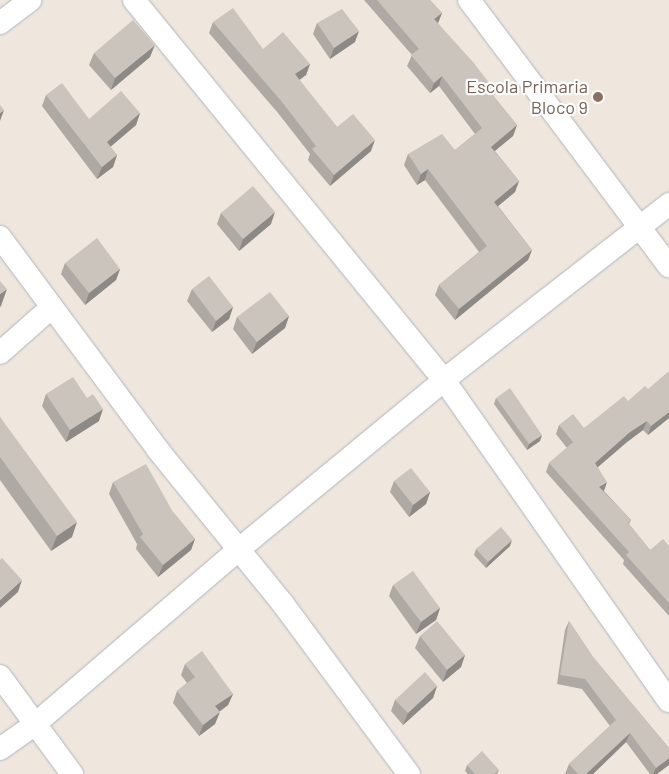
<!DOCTYPE html>
<html>
<head>
<meta charset="utf-8">
<style>
  body { margin:0 }
  #map { position:relative; width:669px; height:774px; overflow:hidden; background:#efe7dd; font-family:Barlow,sans-serif }
  div>[style] { position:absolute }
  [style*='--x'] { left:calc(var(--x)*1px); top:calc(var(--y)*1px); width:calc(var(--w)*1px); rotate:calc(var(--a)*1deg) }
  .roads { filter:drop-shadow(0 0 1px #b1b4c0) drop-shadow(0 0 1px #b1b4c0) }
  .minor>* { height:22px; margin:-11px; padding:0 11px; transform-origin:11px; border-radius:11px; background:#fff }
  .wall>* { inset:0; background:#aea9a3 }
  .shaded-wall>* { inset:0; background:#8d8984 }
  .building>* { inset:0; background:#cac4bd }
  .dots>* { width:14px; height:14px; translate:-50% -50%; box-sizing:border-box; border:2px solid #fff; border-radius:50% }
  span { translate:-50% -50%; white-space:nowrap; text-align:center; line-height:1.15; -webkit-text-stroke:4.5px #fff; paint-order:stroke }
  .education-label { font-size:18px; color:#785e54 }
  .right { translate:-100% -50%; text-align:right }
</style>
</head>
<body>
<div id="map">
  <div class="roads">
    <div class="minor">
      <div style="--x:134;--y:0;--w:490;--a:50.8"></div>
      <div style="--x:444;--y:380;--w:392;--a:55"></div>
      <div style="--x:469;--y:0;--w:333;--a:53.1"></div>
      <div style="--x:0;--y:23;--w:38;--a:-37"></div>
      <div style="--x:0;--y:237;--w:265;--a:53.4"></div>
      <div style="--x:158;--y:450;--w:198;--a:50.9"></div>
      <div style="--x:283;--y:604;--w:212;--a:53.5"></div>
      <div style="--x:0;--y:353;--w:69;--a:-41.5"></div>
      <div style="--x:0;--y:676;--w:122;--a:53.7"></div>
      <div style="--x:0;--y:749;--w:42;--a:-35.2"></div>
      <div style="--x:34;--y:725;--w:269;--a:-40.6"></div>
      <div style="--x:238;--y:550;--w:267;--a:-39.5"></div>
      <div style="--x:444;--y:380;--w:286;--a:-38"></div>
    </div>
  </div>
  <div class="wall">
    <div style="clip-path:polygon(364px 0,430px 0,442px 13px,438px 23px,495px 98px,517px 125px,513px 136px,495px 151px,519px 181px,515px 192px,498px 206px,532px 250px,528px 260px,455px 320px,435px 295px,439px 285px,479px 252px,425px 180px,417px 185px,404px 165px,408px 154px,455px 150px,475px 134px,439px 86px,430px 93px,407px 66px,412px 55px)"></div>
    <div style="clip-path:polygon(213px 22px,263px 49px,310px 64px,306px 75px,299px 80px,337px 127px,371px 151px,330px 186px,308px 160px,310px 154px,278px 113px,209px 33px)"></div>
    <div style="clip-path:polygon(317px 23px,355px 42px,330px 59px,313px 34px)"></div>
    <div style="clip-path:polygon(94px 53px,150px 57px,111px 90px,89px 65px)"></div>
    <div style="clip-path:polygon(46px 95px,89px 119px,140px 113px,136px 125px,110px 147px,117px 155px,113px 167px,97px 179px,42px 106px)"></div>
    <div style="clip-path:polygon(221px 213px,271px 224px,239px 251px,217px 224px)"></div>
    <div style="clip-path:polygon(65px 263px,120px 269px,116px 280px,85px 305px,61px 274px)"></div>
    <div style="clip-path:polygon(192px 289px,233px 307px,229px 319px,212px 332px,187px 301px)"></div>
    <div style="clip-path:polygon(289px 316px,285px 328px,252px 354px,233px 329px,237px 317px)"></div>
    <div style="clip-path:polygon(46px 394px,99px 421px,66px 442px,42px 406px)"></div>
    <div style="clip-path:polygon(496px 398px,540px 441px,527px 450px,494px 404px)"></div>
    <div style="clip-path:polygon(628px 401px,669px 418px,648px 435px,643px 430px,627px 442px,598px 467px,604px 491px,631px 520px,629px 524px,650px 550px,669px 546px,669px 616px,623px 564px,624px 560px,546px 472px,549px 463px,567px 448px,556px 434px,559px 425px,584px 428px)"></div>
    <div style="clip-path:polygon(0 417px,72px 537px,51px 551px,0 480px)"></div>
    <div style="clip-path:polygon(394px 481px,430px 492px,426px 504px,409px 517px,390px 492px)"></div>
    <div style="clip-path:polygon(113px 482px,173px 512px,195px 539px,191px 550px,158px 577px,136px 549px,137px 544px,109px 494px)"></div>
    <div style="clip-path:polygon(510px 546px,486px 568px,474px 555px,476px 549px)"></div>
    <div style="clip-path:polygon(393px 585px,440px 608px,436px 620px,416px 634px,389px 596px)"></div>
    <div style="clip-path:polygon(569px 621px,593px 657px,669px 748px,657px 774px,650px 774px,626px 742px,593px 774px,565px 774px,569px 764px,610px 726px,582px 689px,557px 684px,565px 630px)"></div>
    <div style="clip-path:polygon(420px 636px,465px 655px,461px 667px,443px 682px,415px 648px)"></div>
    <div style="clip-path:polygon(185px 664px,233px 694px,228px 705px,219px 712px,215px 724px,199px 736px,173px 703px,177px 691px,187px 683px,181px 675px)"></div>
    <div style="clip-path:polygon(437px 686px,433px 698px,403px 725px,391px 711px,395px 700px)"></div>
    <div style="clip-path:polygon(467px 765px,499px 770px,497px 774px,468px 774px,465px 771px)"></div>
  </div>
  <div class="shaded-wall">
    <div style="clip-path:polygon(442px 13px,438px 23px,434px 19px)"></div>
    <div style="clip-path:polygon(359px 31px,355px 42px,330px 59px,334px 48px)"></div>
    <div style="clip-path:polygon(155px 45px,150px 57px,111px 90px,115px 78px)"></div>
    <div style="clip-path:polygon(310px 64px,306px 75px,291px 86px,295px 74px)"></div>
    <div style="clip-path:polygon(442px 76px,439px 86px,430px 93px,434px 83px)"></div>
    <div style="clip-path:polygon(4px 110px,0 121px,0 113px)"></div>
    <div style="clip-path:polygon(140px 113px,136px 125px,102px 154px,107px 142px)"></div>
    <div style="clip-path:polygon(517px 125px,513px 136px,487px 157px,491px 147px)"></div>
    <div style="clip-path:polygon(375px 140px,371px 151px,330px 186px,334px 175px)"></div>
    <div style="clip-path:polygon(117px 155px,113px 167px,97px 179px,102px 167px)"></div>
    <div style="clip-path:polygon(428px 169px,425px 180px,417px 185px,421px 174px)"></div>
    <div style="clip-path:polygon(519px 181px,515px 192px,491px 212px,494px 202px)"></div>
    <div style="clip-path:polygon(275px 212px,271px 224px,239px 251px,243px 239px)"></div>
    <div style="clip-path:polygon(532px 250px,528px 260px,455px 320px,459px 309px)"></div>
    <div style="clip-path:polygon(120px 269px,116px 280px,85px 305px,89px 293px)"></div>
    <div style="clip-path:polygon(7px 289px,1px 306px,0 307px,0 294px)"></div>
    <div style="clip-path:polygon(233px 307px,229px 319px,212px 332px,216px 321px)"></div>
    <div style="clip-path:polygon(289px 316px,285px 328px,252px 354px,257px 342px)"></div>
    <div style="clip-path:polygon(103px 409px,99px 421px,66px 442px,70px 430px)"></div>
    <div style="clip-path:polygon(669px 412px,669px 418px,648px 435px,651px 426px)"></div>
    <div style="clip-path:polygon(647px 421px,643px 430px,627px 442px,592px 472px,595px 463px,630px 432px)"></div>
    <div style="clip-path:polygon(542px 435px,540px 441px,527px 450px,529px 444px)"></div>
    <div style="clip-path:polygon(607px 482px,604px 491px,599px 487px)"></div>
    <div style="clip-path:polygon(430px 492px,426px 504px,409px 517px,413px 505px)"></div>
    <div style="clip-path:polygon(77px 522px,72px 537px,51px 551px,57px 536px)"></div>
    <div style="clip-path:polygon(195px 539px,191px 550px,158px 577px,163px 565px)"></div>
    <div style="clip-path:polygon(512px 540px,510px 546px,486px 568px,488px 562px)"></div>
    <div style="clip-path:polygon(22px 580px,18px 592px,0 608px,0 600px)"></div>
    <div style="clip-path:polygon(440px 608px,436px 620px,416px 634px,421px 622px)"></div>
    <div style="clip-path:polygon(465px 655px,461px 667px,443px 682px,447px 670px)"></div>
    <div style="clip-path:polygon(437px 686px,433px 698px,403px 725px,408px 713px)"></div>
    <div style="clip-path:polygon(233px 694px,228px 705px,211px 718px,215px 706px)"></div>
    <div style="clip-path:polygon(220px 712px,215px 724px,199px 736px,203px 725px)"></div>
    <div style="clip-path:polygon(630px 733px,626px 742px,593px 774px,586px 774px)"></div>
    <div style="clip-path:polygon(669px 758px,669px 765px,657px 774px,653px 774px,656px 768px)"></div>
  </div>
  <div class="building">
    <div style="clip-path:polygon(377px 0,430px 0,442px 13px,434px 19px,473px 62px,497px 93px,493px 96px,517px 125px,491px 147px,519px 181px,494px 202px,532px 250px,459px 309px,439px 285px,487px 246px,428px 169px,421px 174px,408px 154px,442px 134px,455px 150px,482px 128px,442px 76px,434px 83px,411px 55px,419px 49px)"></div>
    <div style="clip-path:polygon(233px 8px,263px 49px,283px 32px,310px 64px,295px 74px,337px 127px,353px 114px,375px 140px,334px 175px,312px 149px,316px 146px,282px 102px,213px 22px)"></div>
    <div style="clip-path:polygon(342px 9px,359px 31px,334px 48px,317px 23px)"></div>
    <div style="clip-path:polygon(133px 20px,155px 45px,115px 78px,94px 53px)"></div>
    <div style="clip-path:polygon(62px 83px,89px 119px,121px 91px,140px 113px,107px 142px,117px 155px,102px 167px,46px 95px)"></div>
    <div style="clip-path:polygon(0 105px,4px 110px,0 113px)"></div>
    <div style="clip-path:polygon(253px 186px,275px 212px,243px 239px,221px 213px)"></div>
    <div style="clip-path:polygon(97px 238px,120px 269px,89px 293px,65px 263px)"></div>
    <div style="clip-path:polygon(209px 276px,233px 307px,216px 321px,192px 289px)"></div>
    <div style="clip-path:polygon(0 281px,7px 289px,0 294px)"></div>
    <div style="clip-path:polygon(270px 292px,289px 316px,257px 342px,237px 317px)"></div>
    <div style="clip-path:polygon(669px 371px,669px 412px,651px 426px,647px 421px,630px 432px,595px 463px,607px 482px,599px 487px,631px 520px,628px 523px,650px 550px,663px 539px,669px 546px,669px 603px,626px 555px,629px 552px,549px 463px,573px 442px,559px 425px,573px 414px,584px 428px,624px 396px,628px 401px,645px 386px,648px 389px)"></div>
    <div style="clip-path:polygon(73px 377px,87px 398px,93px 394px,103px 409px,70px 430px,46px 394px)"></div>
    <div style="clip-path:polygon(510px 388px,542px 435px,529px 444px,496px 398px)"></div>
    <div style="clip-path:polygon(0 417px,77px 522px,57px 536px,0 457px)"></div>
    <div style="clip-path:polygon(146px 464px,173px 512px,195px 539px,163px 565px,140px 537px,143px 534px,113px 482px)"></div>
    <div style="clip-path:polygon(411px 468px,430px 492px,413px 505px,394px 481px)"></div>
    <div style="clip-path:polygon(501px 527px,512px 540px,488px 562px,476px 549px)"></div>
    <div style="clip-path:polygon(2px 558px,22px 580px,0 600px,0 560px)"></div>
    <div style="clip-path:polygon(413px 571px,440px 608px,421px 622px,393px 585px)"></div>
    <div style="clip-path:polygon(437px 621px,465px 655px,447px 670px,420px 636px)"></div>
    <div style="clip-path:polygon(569px 621px,593px 657px,669px 748px,669px 758px,656px 768px,630px 733px,586px 774px,578px 774px,569px 764px,616px 720px,585px 679px,560px 675px)"></div>
    <div style="clip-path:polygon(202px 651px,233px 694px,215px 706px,220px 712px,203px 725px,177px 691px,195px 677px,185px 664px)"></div>
    <div style="clip-path:polygon(425px 672px,437px 686px,408px 713px,395px 700px)"></div>
    <div style="clip-path:polygon(482px 751px,499px 770px,494px 774px,475px 774px,467px 765px)"></div>
  </div>
  <div class="dots">
    <div style="left:598px;top:97px;background:#8d6e63"></div>
  </div>
  <div class="education-label">
    <span class="right" style="left:588px;top:97px">Escola Primaria<br>Bloco 9</span>
  </div>
</div>
</body>
</html>
